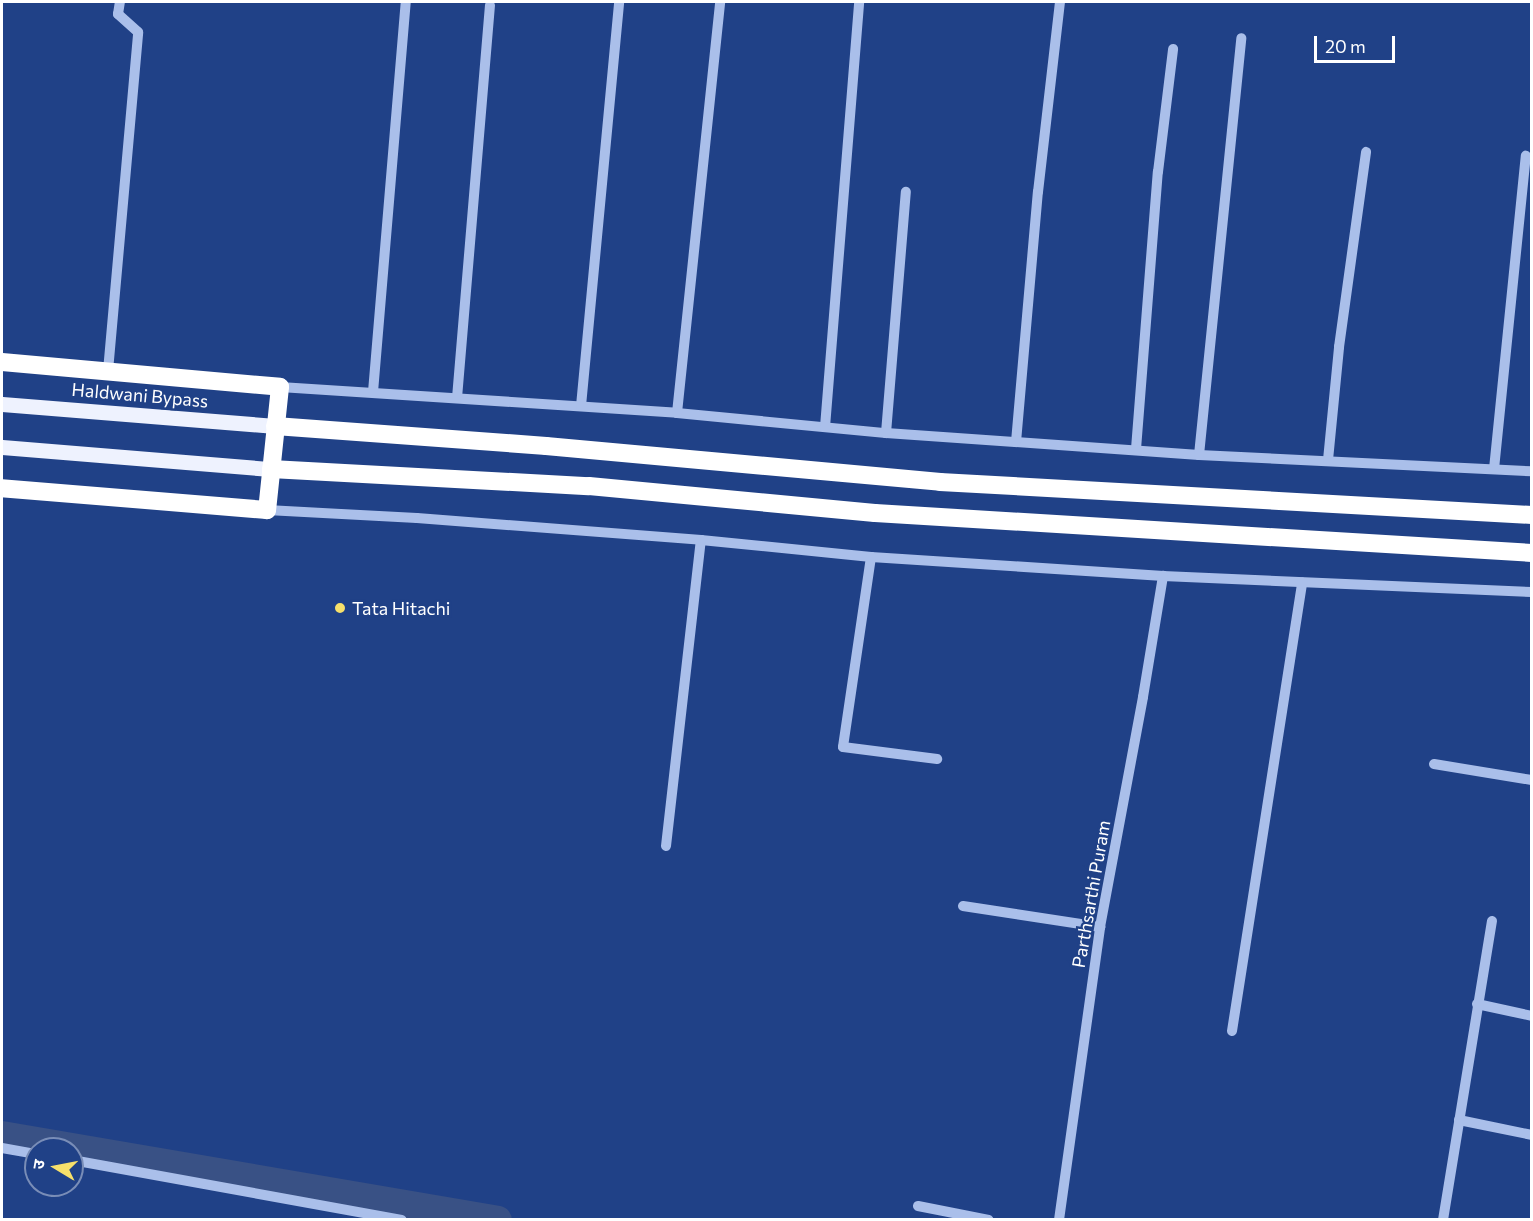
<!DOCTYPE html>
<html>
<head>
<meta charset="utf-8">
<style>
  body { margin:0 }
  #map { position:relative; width:1533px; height:1221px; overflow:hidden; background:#204187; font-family:Commissioner,"Noto Sans Devanagari",sans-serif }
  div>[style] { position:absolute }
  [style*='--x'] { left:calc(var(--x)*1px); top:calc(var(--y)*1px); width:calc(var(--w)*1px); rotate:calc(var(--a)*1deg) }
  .canal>* { height:28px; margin:-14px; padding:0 14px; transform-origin:14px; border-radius:14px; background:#395185 }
  .minor>* { height:10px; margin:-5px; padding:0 5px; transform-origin:5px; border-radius:5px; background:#aabfea }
  .major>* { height:15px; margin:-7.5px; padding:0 7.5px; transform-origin:7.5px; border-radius:7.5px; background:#eef2fe }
  .highway>* { height:18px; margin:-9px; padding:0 9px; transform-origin:9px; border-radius:9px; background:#fff }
  .dots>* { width:16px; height:16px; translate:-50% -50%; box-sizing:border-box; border:3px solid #204187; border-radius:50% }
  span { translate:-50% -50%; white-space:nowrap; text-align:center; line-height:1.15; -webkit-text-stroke:4.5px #204187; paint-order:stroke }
  .street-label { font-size:18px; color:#fff }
  .poi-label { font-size:18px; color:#fff }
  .left { translate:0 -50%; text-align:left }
  .frame { position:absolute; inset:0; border:3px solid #fff; pointer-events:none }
  .north { position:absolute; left:24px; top:1137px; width:60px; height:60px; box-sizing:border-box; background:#204187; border:2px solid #798db7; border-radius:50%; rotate:280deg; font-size:16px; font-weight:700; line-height:24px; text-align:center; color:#fff }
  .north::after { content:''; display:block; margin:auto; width:21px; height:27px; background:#f7e06b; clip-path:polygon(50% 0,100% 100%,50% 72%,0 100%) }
  .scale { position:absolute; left:1314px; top:36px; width:81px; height:27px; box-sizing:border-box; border:3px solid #fff; border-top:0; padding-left:8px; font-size:18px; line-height:21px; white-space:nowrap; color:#fff; -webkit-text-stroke:4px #204187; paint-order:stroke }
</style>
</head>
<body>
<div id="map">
  <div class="canal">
    <div style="--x:2;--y:1135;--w:503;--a:9.72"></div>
  </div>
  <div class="minor">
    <div style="--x:108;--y:371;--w:340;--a:-84.9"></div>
    <div style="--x:138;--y:32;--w:27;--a:-138"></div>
    <div style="--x:118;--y:14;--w:12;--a:-81"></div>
    <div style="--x:280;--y:387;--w:398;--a:3.7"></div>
    <div style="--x:677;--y:413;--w:210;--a:5.5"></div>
    <div style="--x:886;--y:433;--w:314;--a:4"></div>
    <div style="--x:1199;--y:455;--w:333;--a:2.8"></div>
    <div style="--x:373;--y:392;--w:391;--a:-85.2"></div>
    <div style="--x:457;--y:398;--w:394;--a:-85.2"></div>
    <div style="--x:581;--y:406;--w:406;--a:-84.6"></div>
    <div style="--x:677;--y:413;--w:413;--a:-84"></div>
    <div style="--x:825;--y:427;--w:426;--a:-85.4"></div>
    <div style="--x:886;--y:433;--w:242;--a:-85.3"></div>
    <div style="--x:1016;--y:442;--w:251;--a:-85"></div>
    <div style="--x:1038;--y:192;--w:191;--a:-83.4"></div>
    <div style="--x:1136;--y:449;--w:278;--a:-85.5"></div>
    <div style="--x:1158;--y:172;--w:124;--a:-83"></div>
    <div style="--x:1199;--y:455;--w:419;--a:-84.2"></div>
    <div style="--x:1328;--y:460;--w:114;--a:-84.4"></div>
    <div style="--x:1339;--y:347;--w:197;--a:-82.1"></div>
    <div style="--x:1494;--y:469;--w:315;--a:-84.2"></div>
    <div style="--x:267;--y:510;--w:150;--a:3.1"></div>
    <div style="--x:417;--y:518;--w:285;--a:4.4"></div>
    <div style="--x:701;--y:540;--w:171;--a:5.7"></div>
    <div style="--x:871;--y:557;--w:293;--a:3.7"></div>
    <div style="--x:1163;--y:576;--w:369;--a:2.5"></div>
    <div style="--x:871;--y:557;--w:192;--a:98.4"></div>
    <div style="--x:843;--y:747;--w:95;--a:7.3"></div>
    <div style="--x:1434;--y:764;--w:99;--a:9.3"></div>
    <div style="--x:666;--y:846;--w:308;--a:-83.5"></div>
    <div style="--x:963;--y:906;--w:139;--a:8.7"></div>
    <div style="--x:1477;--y:1004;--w:56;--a:12.3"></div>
    <div style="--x:1232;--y:1031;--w:454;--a:-81.1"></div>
    <div style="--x:1459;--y:1120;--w:75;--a:11.6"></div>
    <div style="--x:2;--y:1148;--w:35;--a:10"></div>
    <div style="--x:72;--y:1160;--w:335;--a:10.3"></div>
    <div style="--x:918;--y:1206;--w:72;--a:11.2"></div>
    <div style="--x:1059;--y:1220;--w:296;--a:-82"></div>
    <div style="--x:1100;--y:927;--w:234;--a:-79.4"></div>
    <div style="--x:1143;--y:697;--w:123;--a:-80.6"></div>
    <div style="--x:1443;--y:1220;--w:303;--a:-80.7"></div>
  </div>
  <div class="major">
    <div style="--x:2;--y:404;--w:274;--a:4.6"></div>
    <div style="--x:2;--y:447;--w:270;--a:4.7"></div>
  </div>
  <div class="highway">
    <div style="--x:2;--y:362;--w:279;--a:5.1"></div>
    <div style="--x:280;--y:387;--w:124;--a:96"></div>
    <div style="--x:267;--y:510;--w:266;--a:-175.3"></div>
    <div style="--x:275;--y:426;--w:272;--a:4.2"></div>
    <div style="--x:546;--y:446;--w:396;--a:5.2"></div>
    <div style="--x:940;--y:482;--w:593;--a:3.19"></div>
    <div style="--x:271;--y:469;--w:318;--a:3.1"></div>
    <div style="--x:589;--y:486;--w:287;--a:5.4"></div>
    <div style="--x:875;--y:513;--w:658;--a:3.48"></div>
  </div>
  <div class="dots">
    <div style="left:340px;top:608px;background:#f7e06b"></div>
  </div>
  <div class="street-label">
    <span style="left:140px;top:395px;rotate:5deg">Haldwani Bypass</span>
    <span style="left:1091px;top:894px;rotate:-80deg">Parthsarthi Puram</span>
  </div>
  <div class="poi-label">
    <span class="left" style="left:352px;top:608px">Tata Hitachi</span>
  </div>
  <div class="frame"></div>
  <div class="north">उ</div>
  <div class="scale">20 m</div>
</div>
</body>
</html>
